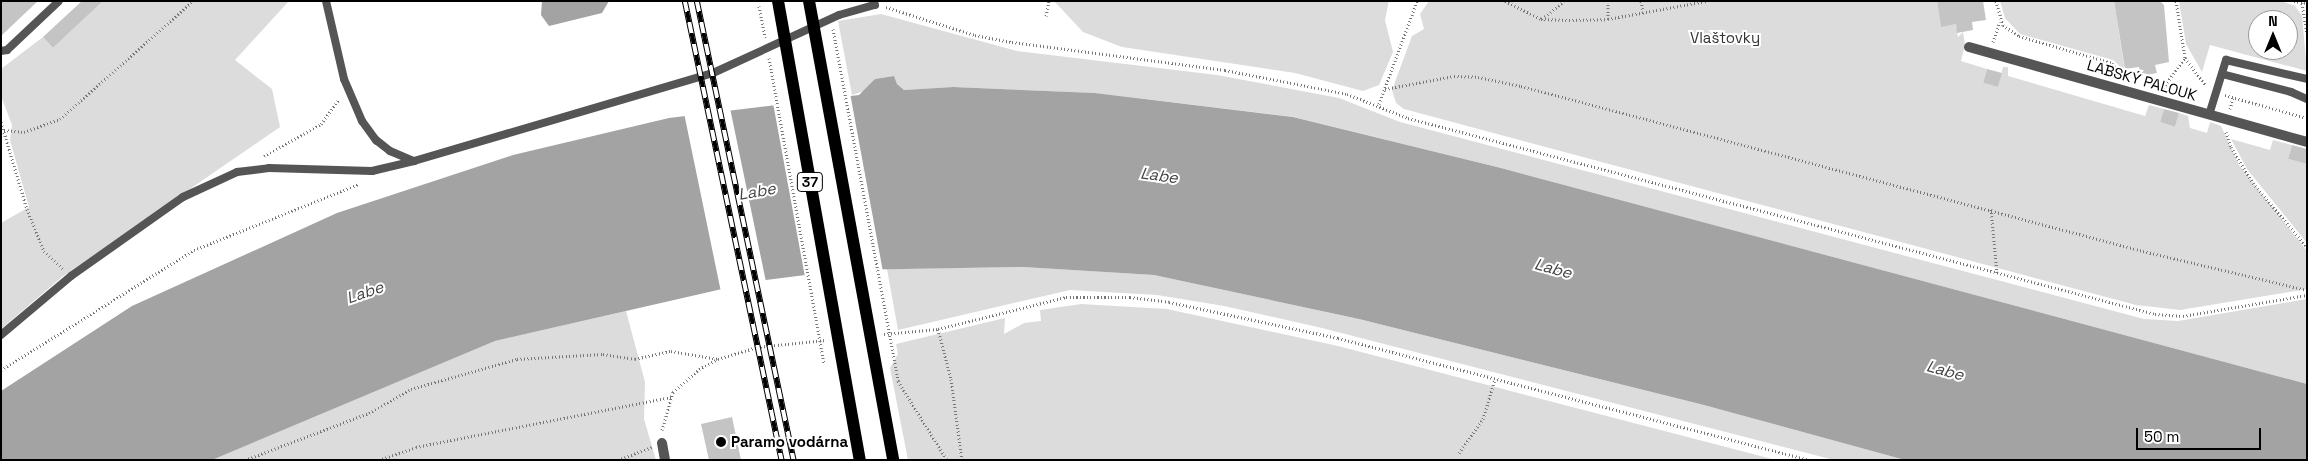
<!DOCTYPE html>
<html>
<head>
<meta charset="utf-8">
<style>
  body { margin:0 }
  #map { position:relative; width:2308px; height:461px; overflow:hidden; background:#fff; font-family:"Space Grotesk",sans-serif }
  div>[style] { position:absolute }
  [style*='--x'] { left:calc(var(--x)*1px); top:calc(var(--y)*1px); width:calc(var(--w)*1px); rotate:calc(var(--a)*1deg) }
  .green>* { inset:0; background:#dcdcdc }
  .water>* { inset:0; background:#a3a3a3 }
  .pier>* { inset:0; background:#fff }
  .building>* { inset:0; background:#c4c4c4 }
  .path>* { height:3px; margin-top:-1.5px; transform-origin:0; background:repeating-linear-gradient(90deg,#777 0 1px,transparent 0 3.5px) }
  .service>* { height:8px; margin:-4px; padding:0 4px; transform-origin:4px; border-radius:4px; background:#555 }
  .minor>* { height:10px; margin:-5px; padding:0 5px; transform-origin:5px; border-radius:5px; background:#555 }
  .primary>* { height:12px; margin:-6px; padding:0 6px; transform-origin:6px; border-radius:6px; background:#000 }
  .rail>* { height:5.5px; margin-top:-2.75px; transform-origin:0; background:repeating-linear-gradient(90deg,#fff 0 11px,#000 0 22px); box-sizing:border-box; border-block:1px solid #000 }
  .dots>* { width:14px; height:14px; translate:-50% -50%; box-sizing:border-box; border:2px solid #fff; border-radius:50% }
  span { translate:-50% -50%; white-space:nowrap; text-align:center; line-height:1.15; -webkit-text-stroke:4px #fff; paint-order:stroke }
  .shield-label span { padding:1px 4px; background:#fff; border:1px solid; border-radius:4px; -webkit-text-stroke-width:0 }
  .shield-label { font-size:14px; color:#000; font-weight:700 }
  .park-label { font-size:15px; color:#333 }
  .street-label { font-size:15px; color:#000 }
  .poi-label { font-size:15px; color:#000; font-weight:700 }
  .left { translate:0 -50%; text-align:left }
  .water-label { font-size:16px; color:#444; font-style:italic }
  .frame { position:absolute; inset:0; border:2px solid #000; pointer-events:none }
  .north { position:absolute; left:2248px; top:10px; width:50px; height:50px; box-sizing:border-box; background:#fff; border:1px solid #999; border-radius:50%; rotate:0deg; font-size:14px; font-weight:700; line-height:20px; text-align:center; color:#000 }
  .north::after { content:''; display:block; margin:auto; width:18px; height:22px; background:#000; clip-path:polygon(50% 0,100% 100%,50% 72%,0 100%) }
  .scale { position:absolute; left:2136px; top:428px; width:125px; height:22px; box-sizing:border-box; border:2px solid #000; border-top:0; padding-left:6px; font-size:15px; line-height:18px; white-space:nowrap; color:#000; -webkit-text-stroke:4px #fff; paint-order:stroke }
</style>
</head>
<body>
<div id="map">
  <div class="green">
    <div style="clip-path:polygon(103px 1px,289px 1px,235px 60px,272px 89px,280px 127px,62px 277px,1px 329px,1px 223px,29px 207px,10px 140px,12px 125px,1px 96px,1px 69px,43px 37px,53px 48px)"></div>
    <div style="clip-path:polygon(1054px 1px,1389px 1px,1385px 20px,1393px 52px,1379px 85px,1363px 91px,1295px 73px,1122px 47px,1083px 32px)"></div>
    <div style="clip-path:polygon(1429px 1px,1937px 1px,1941px 26px,1956px 24px,1958px 37px,1963px 32px,1965px 44px,1961px 61px,1987px 69px,1983px 83px,1998px 87px,2003px 67px,2008px 67px,2008px 76px,2145px 116px,2149px 105px,2164px 109px,2160px 122px,2175px 127px,2179px 113px,2188px 116px,2190px 128px,2207px 133px,2210px 122px,2221px 126px,2239px 165px,2307px 251px,2307px 289px,2180px 310px,2136px 305px,1404px 109px,1396px 103px,1392px 90px,1412px 36px,1424px 29px,1420px 14px)"></div>
    <div style="clip-path:polygon(2000px 1px,2114px 1px,2125px 71px,2113px 60px,2020px 34px,2005px 18px)"></div>
    <div style="clip-path:polygon(evenodd,2179px 1px,2281px 1px,2295px 6px,2302px 16px,2307px 71px,2210px 45px,2202px 72px,2186px 44px,2179px 1px,2258px 20px,2288px 20px,2288px 50px,2258px 50px,2258px 20px)"></div>
    <div style="clip-path:polygon(881px 14px,1017px 51px,1217px 75px,1339px 98px,1400px 122px,2144px 319px,2178px 321px,2307px 299px,2307px 384px,1501px 168px,1294px 117px,1095px 93px,953px 87px,904px 90px,897px 84px,894px 76px,875px 79px,867px 90px,852px 95px,838px 21px)"></div>
    <div style="clip-path:polygon(2231px 139px,2270px 150px,2273px 140px,2292px 145px,2288px 159px,2307px 164px,2307px 243px,2247px 169px)"></div>
    <div style="clip-path:polygon(1023px 267px,1154px 275px,1359px 319px,1700px 404px,1905px 460px,1834px 460px,1322px 328px,1224px 306px,1157px 295px,1070px 290px,898px 330px,887px 269px)"></div>
    <div style="clip-path:polygon(1081px 304px,1167px 309px,1338px 346px,1776px 460px,908px 460px,890px 368px,898px 354px,896px 344px,1005px 318px,1004px 334px,1024px 323px,1041px 321px,1040px 310px)"></div>
    <div style="clip-path:polygon(626px 311px,645px 382px,644px 419px,656px 460px,212px 460px,495px 341px)"></div>
  </div>
  <div class="water">
    <div style="clip-path:polygon(542px 1px,609px 1px,602px 13px,549px 26px,541px 15px)"></div>
    <div style="clip-path:polygon(894px 76px,897px 84px,904px 90px,953px 87px,1095px 93px,1293px 117px,1501px 168px,2307px 384px,2307px 460px,1905px 460px,1700px 404px,1359px 319px,1154px 275px,1023px 267px,845px 270px,757px 281px,495px 341px,212px 460px,1px 460px,1px 391px,132px 306px,337px 213px,513px 155px,669px 118px,859px 95px,875px 79px)"></div>
  </div>
  <div class="pier">
    <div style="clip-path:polygon(850px 93px,883px 272px,805px 277px,773px 103px)"></div>
    <div style="clip-path:polygon(730px 108px,766px 282px,721px 292px,684px 113px)"></div>
  </div>
  <div class="building">
    <div style="clip-path:polygon(1px 1px,38px 1px,1px 36px)"></div>
    <div style="clip-path:polygon(82px 1px,103px 1px,53px 48px,43px 37px)"></div>
    <div style="clip-path:polygon(1937px 1px,1983px 1px,1986px 20px,1972px 22px,1973px 30px,1957px 33px,1956px 24px,1941px 27px)"></div>
    <div style="clip-path:polygon(2114px 1px,2160px 1px,2164px 5px,2169px 62px,2155px 65px,2157px 73px,2140px 76px,2139px 67px,2125px 69px)"></div>
    <div style="clip-path:polygon(1987px 69px,2002px 73px,1998px 87px,1983px 83px)"></div>
    <div style="clip-path:polygon(2164px 109px,2179px 113px,2175px 127px,2160px 122px)"></div>
    <div style="clip-path:polygon(2292px 145px,2307px 149px,2307px 164px,2288px 159px)"></div>
    <div style="clip-path:polygon(732px 417px,741px 460px,709px 460px,701px 424px)"></div>
  </div>
  <div class="path">
    <div style="--x:1505;--y:1;--w:40;--a:26.6"></div>
    <div style="--x:1541;--y:19;--w:28;--a:2"></div>
    <div style="--x:1569;--y:20;--w:39;--a:-1"></div>
    <div style="--x:1608;--y:19;--w:100;--a:-10.4"></div>
    <div style="--x:1641;--y:1;--w:11;--a:80"></div>
    <div style="--x:1996;--y:1;--w:25;--a:74"></div>
    <div style="--x:2003;--y:25;--w:19;--a:35"></div>
    <div style="--x:2019;--y:36;--w:97;--a:16.2"></div>
    <div style="--x:2112;--y:63;--w:16;--a:55"></div>
    <div style="--x:2176;--y:1;--w:58;--a:81"></div>
    <div style="--x:2185;--y:58;--w:35;--a:53"></div>
    <div style="--x:2294;--y:1;--w:13;--a:9"></div>
    <div style="--x:2302;--y:3;--w:31;--a:81"></div>
    <div style="--x:759;--y:6;--w:32;--a:79"></div>
    <div style="--x:886;--y:7;--w:93;--a:17.5"></div>
    <div style="--x:975;--y:35;--w:38;--a:11"></div>
    <div style="--x:1012;--y:42;--w:215;--a:7.5"></div>
    <div style="--x:1225;--y:70;--w:124;--a:11.1"></div>
    <div style="--x:1347;--y:94;--w:66;--a:21.5"></div>
    <div style="--x:1408;--y:118;--w:772;--a:14.7"></div>
    <div style="--x:2155;--y:314;--w:28;--a:4"></div>
    <div style="--x:2183;--y:316;--w:126;--a:-9.6"></div>
    <div style="--x:1046;--y:16;--w:15;--a:-79"></div>
    <div style="--x:1542;--y:19;--w:28;--a:-39"></div>
    <div style="--x:1608;--y:19;--w:18;--a:-90"></div>
    <div style="--x:833;--y:29;--w:358;--a:79.5"></div>
    <div style="--x:898;--y:381;--w:93;--a:58.2"></div>
    <div style="--x:1993;--y:42;--w:21;--a:-71"></div>
    <div style="--x:769;--y:58;--w:311;--a:79.8"></div>
    <div style="--x:2163;--y:88;--w:37;--a:-54"></div>
    <div style="--x:1385;--y:89;--w:70;--a:-10.7"></div>
    <div style="--x:1454;--y:76;--w:24;--a:2"></div>
    <div style="--x:1478;--y:77;--w:44;--a:11.8"></div>
    <div style="--x:1521;--y:86;--w:644;--a:14.86"></div>
    <div style="--x:2143;--y:251;--w:169;--a:13.4"></div>
    <div style="--x:2225;--y:95;--w:85;--a:15.7"></div>
    <div style="--x:1379;--y:104;--w:110;--a:-69.7"></div>
    <div style="--x:2230;--y:109;--w:12;--a:-76"></div>
    <div style="--x:1;--y:122;--w:91;--a:73.4"></div>
    <div style="--x:27;--y:209;--w:45;--a:68"></div>
    <div style="--x:44;--y:251;--w:26;--a:43"></div>
    <div style="--x:4;--y:130;--w:20;--a:6"></div>
    <div style="--x:24;--y:132;--w:38;--a:-20"></div>
    <div style="--x:60;--y:119;--w:178;--a:-41.6"></div>
    <div style="--x:2226;--y:132;--w:16;--a:72"></div>
    <div style="--x:2231;--y:147;--w:42;--a:58.6"></div>
    <div style="--x:2253;--y:183;--w:84;--a:49.8"></div>
    <div style="--x:264;--y:156;--w:65;--a:-29.3"></div>
    <div style="--x:321;--y:124;--w:31;--a:-54"></div>
    <div style="--x:1991;--y:209;--w:65;--a:84.7"></div>
    <div style="--x:938;--y:329;--w:52;--a:75.4"></div>
    <div style="--x:951;--y:379;--w:82;--a:82.3"></div>
    <div style="--x:884;--y:334;--w:54;--a:-5.3"></div>
    <div style="--x:938;--y:329;--w:132;--a:-14"></div>
    <div style="--x:1066;--y:297;--w:64;--a:0"></div>
    <div style="--x:1130;--y:297;--w:39;--a:7"></div>
    <div style="--x:1169;--y:302;--w:173;--a:12"></div>
    <div style="--x:1338;--y:338;--w:488;--a:14.5"></div>
    <div style="--x:1;--y:370;--w:227;--a:-31.9"></div>
    <div style="--x:194;--y:250;--w:178;--a:-21.8"></div>
    <div style="--x:662;--y:430;--w:40;--a:-74"></div>
    <div style="--x:673;--y:392;--w:35;--a:-41"></div>
    <div style="--x:699;--y:369;--w:21;--a:-28"></div>
    <div style="--x:718;--y:359;--w:41;--a:-17.1"></div>
    <div style="--x:757;--y:347;--w:69;--a:-5.8"></div>
    <div style="--x:1459;--y:453;--w:42;--a:-54.8"></div>
    <div style="--x:1483;--y:419;--w:42;--a:-73.3"></div>
    <div style="--x:245;--y:460;--w:133;--a:-20.8"></div>
    <div style="--x:369;--y:413;--w:48;--a:-29.7"></div>
    <div style="--x:411;--y:389;--w:110;--a:-15.8"></div>
    <div style="--x:517;--y:359;--w:86;--a:-3.3"></div>
    <div style="--x:603;--y:354;--w:32;--a:9"></div>
    <div style="--x:635;--y:359;--w:37;--a:-13"></div>
    <div style="--x:671;--y:351;--w:48;--a:9.7"></div>
    <div style="--x:379;--y:460;--w:39;--a:-19"></div>
    <div style="--x:416;--y:447;--w:260;--a:-11.1"></div>
    <div style="--x:618;--y:460;--w:36;--a:-21"></div>
  </div>
  <div class="service">
    <div style="--x:326;--y:1;--w:80;--a:77"></div>
    <div style="--x:344;--y:79;--w:46;--a:66.8"></div>
    <div style="--x:362;--y:121;--w:24;--a:54"></div>
    <div style="--x:376;--y:140;--w:18;--a:38"></div>
    <div style="--x:390;--y:151;--w:26;--a:23"></div>
    <div style="--x:1;--y:51;--w:6;--a:-9"></div>
    <div style="--x:7;--y:50;--w:71;--a:-43.3"></div>
    <div style="--x:2222;--y:74;--w:71;--a:14.6"></div>
    <div style="--x:2291;--y:92;--w:17;--a:24"></div>
    <div style="--x:2209;--y:115;--w:58;--a:-72.8"></div>
    <div style="--x:2226;--y:60;--w:83;--a:13.2"></div>
    <div style="--x:1;--y:335;--w:92;--a:-40.1"></div>
    <div style="--x:71;--y:276;--w:137;--a:-35.2"></div>
    <div style="--x:183;--y:197;--w:60;--a:-24.8"></div>
    <div style="--x:237;--y:172;--w:32;--a:-7"></div>
    <div style="--x:269;--y:168;--w:103;--a:1.7"></div>
    <div style="--x:372;--y:171;--w:43;--a:-13.4"></div>
    <div style="--x:414;--y:161;--w:312;--a:-16.4"></div>
    <div style="--x:713;--y:73;--w:139;--a:-24.7"></div>
    <div style="--x:839;--y:15;--w:37;--a:-16"></div>
    <div style="--x:875;--y:5;--w:4;--a:-104"></div>
  </div>
  <div class="minor">
    <div style="--x:1969;--y:47;--w:351;--a:15.7"></div>
    <div style="--x:662;--y:443;--w:17;--a:80"></div>
  </div>
  <div class="primary">
    <div style="--x:778;--y:1;--w:466;--a:79.9"></div>
    <div style="--x:809;--y:1;--w:467;--a:79.6"></div>
  </div>
  <div class="rail">
    <div style="--x:685;--y:1;--w:469;--a:78.1"></div>
    <div style="--x:697;--y:1;--w:469;--a:78.1"></div>
  </div>
  <div class="dots">
    <div style="left:721px;top:442px;background:#000"></div>
  </div>
  <div class="shield-label">
    <span style="left:810px;top:182px">37</span>
  </div>
  <div class="park-label">
    <span style="left:1725px;top:38px">Vlaštovky</span>
  </div>
  <div class="street-label">
    <span style="left:2142px;top:80px;rotate:16deg">LABSKÝ PALOUK</span>
  </div>
  <div class="poi-label">
    <span class="left" style="left:731px;top:442px">Paramo vodárna</span>
  </div>
  <div class="water-label">
    <span style="left:1159px;top:176px;rotate:8deg">Labe</span>
    <span style="left:757px;top:192px;rotate:-10deg">Labe</span>
    <span style="left:1553px;top:269px;rotate:15deg">Labe</span>
    <span style="left:365px;top:293px;rotate:-19deg">Labe</span>
    <span style="left:1945px;top:371px;rotate:15deg">Labe</span>
  </div>
  <div class="frame"></div>
  <div class="north">N</div>
  <div class="scale">50 m</div>
</div>
</body>
</html>
